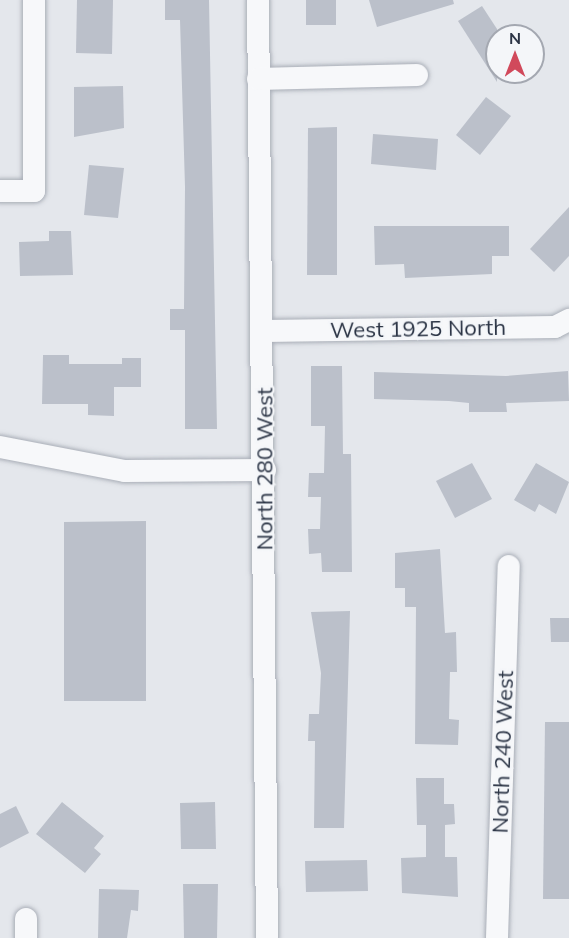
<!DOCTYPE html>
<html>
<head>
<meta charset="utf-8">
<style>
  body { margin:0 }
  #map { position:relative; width:569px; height:938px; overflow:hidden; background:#e4e7ec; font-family:Mulish,sans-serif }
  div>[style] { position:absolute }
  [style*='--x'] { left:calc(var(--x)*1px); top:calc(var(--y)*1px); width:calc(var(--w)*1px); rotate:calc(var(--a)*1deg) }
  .building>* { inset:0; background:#bbc0ca }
  .roads { filter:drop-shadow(0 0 2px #a9aeb7) drop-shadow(0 0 2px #a9aeb7) }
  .street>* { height:22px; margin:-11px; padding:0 11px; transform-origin:11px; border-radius:11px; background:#f7f8fa }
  span { translate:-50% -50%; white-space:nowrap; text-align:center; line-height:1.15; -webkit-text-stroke:4.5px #f4f6f9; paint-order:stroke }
  .street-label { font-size:22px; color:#2b3445 }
  .north { position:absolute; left:485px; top:24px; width:60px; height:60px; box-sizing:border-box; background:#f4f6f9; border:2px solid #a4a8b1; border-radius:50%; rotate:0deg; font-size:16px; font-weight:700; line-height:24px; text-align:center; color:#2b3445 }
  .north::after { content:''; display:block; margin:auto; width:21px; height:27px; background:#d1495b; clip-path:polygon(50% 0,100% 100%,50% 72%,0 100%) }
</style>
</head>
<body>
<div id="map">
  <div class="building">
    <div style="clip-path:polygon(77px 0,113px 0,112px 54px,76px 53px)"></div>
    <div style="clip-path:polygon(165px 0,209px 0,217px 429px,185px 429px,185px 330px,170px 330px,170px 309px,184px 309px,185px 187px,180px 20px,165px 20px)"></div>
    <div style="clip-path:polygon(306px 0,336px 0,336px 25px,306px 25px)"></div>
    <div style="clip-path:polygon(369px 0,453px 0,454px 4px,377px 27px)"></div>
    <div style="clip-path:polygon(482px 6px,497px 29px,497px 82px,458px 21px)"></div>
    <div style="clip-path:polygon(123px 86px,124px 128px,74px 137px,74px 87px)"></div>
    <div style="clip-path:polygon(486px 97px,511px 116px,480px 155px,456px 135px)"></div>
    <div style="clip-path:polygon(337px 127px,337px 275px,307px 275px,308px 128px)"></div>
    <div style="clip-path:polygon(373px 134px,438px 139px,436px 170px,371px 164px)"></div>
    <div style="clip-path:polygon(89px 165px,124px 168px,118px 218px,84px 215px)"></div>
    <div style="clip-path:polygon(569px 207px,569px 256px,554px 272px,530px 249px)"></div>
    <div style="clip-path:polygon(374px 226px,509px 226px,509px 256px,492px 256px,492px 274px,405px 278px,404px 264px,375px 265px)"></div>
    <div style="clip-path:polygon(49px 231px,71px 231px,73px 275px,20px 276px,19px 242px,49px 241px)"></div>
    <div style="clip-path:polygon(43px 355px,69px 355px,69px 364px,122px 364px,122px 358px,141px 358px,141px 387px,114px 387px,114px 416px,88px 415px,88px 404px,42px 404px)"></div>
    <div style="clip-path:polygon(311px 366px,342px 366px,343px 454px,351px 454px,352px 572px,322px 572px,321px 553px,309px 554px,308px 529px,320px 529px,321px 497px,308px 497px,309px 473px,324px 473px,325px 426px,311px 426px)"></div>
    <div style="clip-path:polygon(568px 371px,569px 401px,506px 403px,507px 412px,469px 412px,469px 403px,449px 401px,374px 399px,374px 372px,506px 376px)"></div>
    <div style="clip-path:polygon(472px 463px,492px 499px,455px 518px,436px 481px)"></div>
    <div style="clip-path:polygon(536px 463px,569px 482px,556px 514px,539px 504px,535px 512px,514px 500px)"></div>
    <div style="clip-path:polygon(146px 521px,146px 701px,64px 701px,64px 522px)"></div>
    <div style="clip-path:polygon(440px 549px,445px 633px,456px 632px,457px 672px,450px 672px,449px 719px,459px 720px,458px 745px,415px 744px,416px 607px,405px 607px,405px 588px,395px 588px,395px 553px)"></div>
    <div style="clip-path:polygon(350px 611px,344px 828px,314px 828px,315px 741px,308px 741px,309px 714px,319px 714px,321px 673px,311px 612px)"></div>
    <div style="clip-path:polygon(550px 618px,569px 618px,569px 642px,551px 642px)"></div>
    <div style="clip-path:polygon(545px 722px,569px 722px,569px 899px,543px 899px)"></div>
    <div style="clip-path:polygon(416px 778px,444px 778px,444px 804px,454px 804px,455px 824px,445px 825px,445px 857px,457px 857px,458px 897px,402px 893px,401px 858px,426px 857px,426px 825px,417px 825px)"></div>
    <div style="clip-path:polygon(62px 802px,104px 836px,94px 848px,101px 854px,85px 873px,36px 834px)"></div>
    <div style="clip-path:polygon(215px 802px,216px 849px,181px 849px,180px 803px)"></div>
    <div style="clip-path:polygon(16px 806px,29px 833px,0 848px,0 814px)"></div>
    <div style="clip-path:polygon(367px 860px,368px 891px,306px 892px,305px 861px)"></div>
    <div style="clip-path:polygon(183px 884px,218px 884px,217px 938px,184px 938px)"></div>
    <div style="clip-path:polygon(99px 889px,139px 890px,138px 911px,131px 910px,127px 938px,98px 938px)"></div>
  </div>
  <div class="roads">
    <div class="street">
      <div style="--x:258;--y:0;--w:938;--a:89.45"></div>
      <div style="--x:258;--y:79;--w:159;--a:-1.4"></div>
      <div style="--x:0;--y:191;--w:34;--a:0"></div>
      <div style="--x:34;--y:191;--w:191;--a:-90"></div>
      <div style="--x:264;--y:331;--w:291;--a:-0.8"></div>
      <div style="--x:555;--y:327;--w:16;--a:-27"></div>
      <div style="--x:0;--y:447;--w:127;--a:10.9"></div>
      <div style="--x:125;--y:471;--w:140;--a:-0.4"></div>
      <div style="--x:26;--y:919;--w:19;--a:90"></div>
      <div style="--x:497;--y:938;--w:372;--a:-88.2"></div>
    </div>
  </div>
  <div class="street-label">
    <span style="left:418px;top:329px;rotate:-1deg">West 1925 North</span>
    <span style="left:265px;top:469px;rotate:-90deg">North 280 West</span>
    <span style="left:503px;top:752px;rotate:-88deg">North 240 West</span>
  </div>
  <div class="north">N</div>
</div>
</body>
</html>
